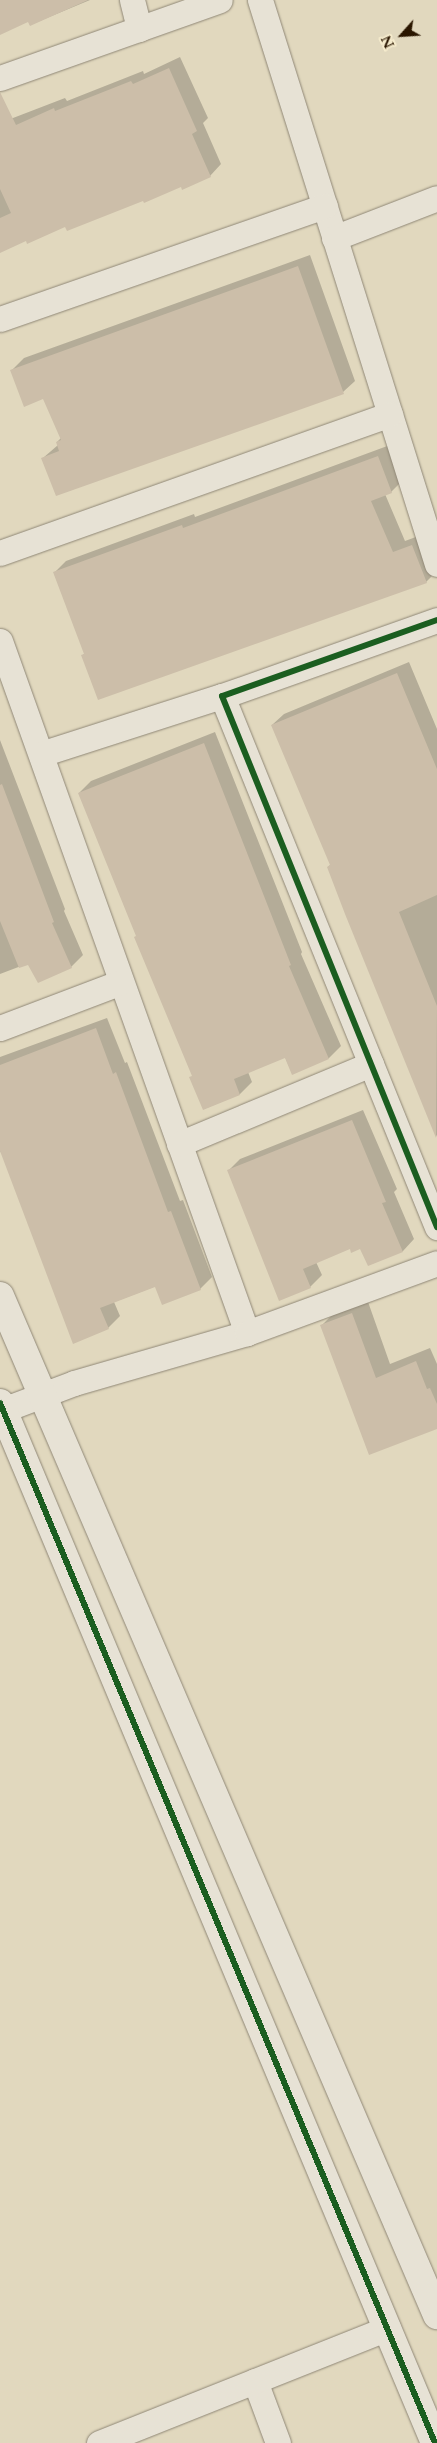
<!DOCTYPE html>
<html>
<head>
<meta charset="utf-8">
<style>
  body { margin:0 }
  #map { position:relative; width:437px; height:2443px; overflow:hidden; background:#e1d8be; font-family:Cardo,serif }
  div>[style] { position:absolute }
  [style*='--x'] { left:calc(var(--x)*1px); top:calc(var(--y)*1px); width:calc(var(--w)*1px); rotate:calc(var(--a)*1deg) }
  .shadow>* { inset:0; background:#0003 }
  .building>* { inset:0; background:#ccbea9 }
  .roads { filter:drop-shadow(0 0 1px #8f8776) drop-shadow(0 0 1px #8f8776) }
  .minor>* { height:25px; margin:-12.5px; padding:0 12.5px; transform-origin:12.5px; border-radius:12.5px; background:#e7e2d5 }
  .tertiary>* { height:28px; margin:-14px; padding:0 14px; transform-origin:14px; border-radius:14px; background:#e7e2d5 }
  .cycleway>* { height:6px; margin:-3px; padding:0 3px; transform-origin:3px; border-radius:3px; background:#1b5e20 }
  span { translate:-50% -50%; white-space:nowrap; text-align:center; line-height:1.15; -webkit-text-stroke:4px #f5ebcc; paint-order:stroke }
  .north { position:absolute; left:377px; top:10px; width:50px; height:50px; -webkit-text-stroke:4px #f5ebcc; paint-order:stroke; rotate:244deg; font-size:14px; font-weight:700; line-height:20px; text-align:center; color:#2a1600 }
  .north::after { content:''; display:block; margin:auto; width:18px; height:22px; background:#2a1600; clip-path:polygon(50% 0,100% 100%,50% 72%,0 100%) }
</style>
</head>
<body>
<div id="map">
  <div class="shadow">
    <div style="clip-path:polygon(0 0,90px 0,30px 25px,28px 20px,0 33px)"></div>
    <div style="clip-path:polygon(180px 57px,208px 118px,203px 123px,221px 164px,210px 176px,26px 239px,0 251px,0 123px,65px 98px,67px 101px,143px 71px,144px 74px)"></div>
    <div style="clip-path:polygon(310px 255px,355px 381px,343px 392px,57px 495px,43px 458px,58px 445px,57px 442px,61px 438px,44px 398px,12px 370px,24px 358px)"></div>
    <div style="clip-path:polygon(390px 445px,403px 480px,391px 492px,385px 494px,405px 541px,424px 534px,437px 571px,426px 582px,82px 656px,85px 653px,54px 573px,66px 561px,194px 514px,195px 517px)"></div>
    <div style="clip-path:polygon(409px 662px,437px 729px,437px 1137px,328px 867px,331px 864px,272px 725px,284px 714px)"></div>
    <div style="clip-path:polygon(215px 732px,302px 952px,301px 954px,341px 1046px,329px 1058px,292px 1073px,285px 1057px,248px 1072px,252px 1082px,240px 1094px,204px 1109px,193px 1075px,79px 793px,91px 781px)"></div>
    <div style="clip-path:polygon(0 740px,65px 909px,64px 911px,83px 955px,71px 967px,29px 963px,0 974px)"></div>
    <div style="clip-path:polygon(107px 1018px,125px 1063px,127px 1062px,180px 1201px,183px 1200px,212px 1277px,200px 1289px,156px 1286px,114px 1302px,120px 1316px,108px 1328px,0 1151px,0 1057px)"></div>
    <div style="clip-path:polygon(363px 1110px,397px 1189px,394px 1192px,414px 1239px,403px 1251px,369px 1265px,361px 1247px,350px 1248px,316px 1262px,322px 1275px,310px 1287px,228px 1171px,240px 1159px)"></div>
    <div style="clip-path:polygon(367px 1299px,390px 1364px,430px 1348px,437px 1364px,437px 1427px,369px 1453px,322px 1325px,336px 1311px)"></div>
  </div>
  <div class="building">
    <div style="clip-path:polygon(0 0,88px 0,30px 26px,28px 22px,0 35px)"></div>
    <div style="clip-path:polygon(169px 68px,197px 131px,192px 134px,211px 177px,182px 190px,181px 187px,144px 203px,143px 201px,67px 231px,65px 227px,27px 244px,26px 241px,0 253px,0 218px,11px 213px,0 189px,0 92px,16px 125px,54px 108px,55px 111px,131px 81px,133px 84px)"></div>
    <div style="clip-path:polygon(298px 266px,344px 394px,56px 496px,41px 458px,59px 451px,56px 442px,61px 440px,43px 399px,24px 407px,10px 370px)"></div>
    <div style="clip-path:polygon(378px 456px,392px 493px,371px 501px,393px 552px,412px 545px,427px 583px,98px 700px,81px 655px,84px 654px,53px 572px,182px 525px,183px 528px)"></div>
    <div style="clip-path:polygon(397px 673px,437px 769px,437px 895px,399px 912px,437px 1006px,436px 1138px,345px 914px,327px 867px,330px 865px,271px 725px)"></div>
    <div style="clip-path:polygon(204px 743px,291px 965px,289px 966px,329px 1059px,292px 1075px,285px 1058px,234px 1079px,240px 1095px,203px 1110px,189px 1077px,192px 1076px,134px 937px,136px 936px,78px 793px)"></div>
    <div style="clip-path:polygon(2px 784px,54px 922px,52px 923px,72px 968px,38px 983px,28px 965px,19px 968px,0 921px,0 785px)"></div>
    <div style="clip-path:polygon(96px 1028px,113px 1074px,116px 1072px,168px 1212px,171px 1211px,201px 1290px,162px 1305px,155px 1287px,100px 1308px,109px 1329px,73px 1344px,0 1151px,0 1065px)"></div>
    <div style="clip-path:polygon(352px 1120px,386px 1202px,382px 1203px,403px 1252px,368px 1266px,360px 1249px,351px 1253px,350px 1249px,303px 1269px,311px 1288px,279px 1301px,227px 1170px)"></div>
    <div style="clip-path:polygon(352px 1313px,376px 1378px,416px 1361px,427px 1389px,430px 1388px,437px 1404px,437px 1429px,369px 1455px,320px 1325px)"></div>
  </div>
  <div class="roads">
    <div class="minor">
      <div style="--x:132;--y:0;--w:30;--a:76"></div>
      <div style="--x:260;--y:0;--w:591;--a:72.58"></div>
      <div style="--x:0;--y:78;--w:233;--a:-19.5"></div>
      <div style="--x:334;--y:238;--w:110;--a:-21.2"></div>
      <div style="--x:0;--y:319;--w:344;--a:-19.2"></div>
      <div style="--x:0;--y:553;--w:414;--a:-19.6"></div>
      <div style="--x:437;--y:620;--w:228;--a:160.5"></div>
      <div style="--x:222;--y:696;--w:573;--a:67.96"></div>
      <div style="--x:0;--y:641;--w:735;--a:70.36"></div>
      <div style="--x:41;--y:754;--w:190;--a:-17.8"></div>
      <div style="--x:0;--y:1028;--w:129;--a:-20.8"></div>
      <div style="--x:179;--y:1144;--w:208;--a:-22.6"></div>
      <div style="--x:0;--y:1411;--w:79;--a:-20.7"></div>
      <div style="--x:74;--y:1383;--w:180;--a:-16.1"></div>
      <div style="--x:247;--y:1333;--w:202;--a:-20.2"></div>
      <div style="--x:255;--y:2381;--w:66;--a:69.6"></div>
      <div style="--x:99;--y:2443;--w:311;--a:-21.7"></div>
    </div>
    <div class="tertiary">
      <div style="--x:0;--y:1296;--w:1109;--a:66.79"></div>
      <div style="--x:0;--y:1403;--w:1127;--a:67.3"></div>
    </div>
  </div>
  <div class="cycleway">
    <div style="--x:437;--y:620;--w:228;--a:160.5"></div>
    <div style="--x:222;--y:696;--w:573;--a:67.96"></div>
    <div style="--x:0;--y:1403;--w:1127;--a:67.3"></div>
  </div>
  <div class="north">N</div>
</div>
</body>
</html>
